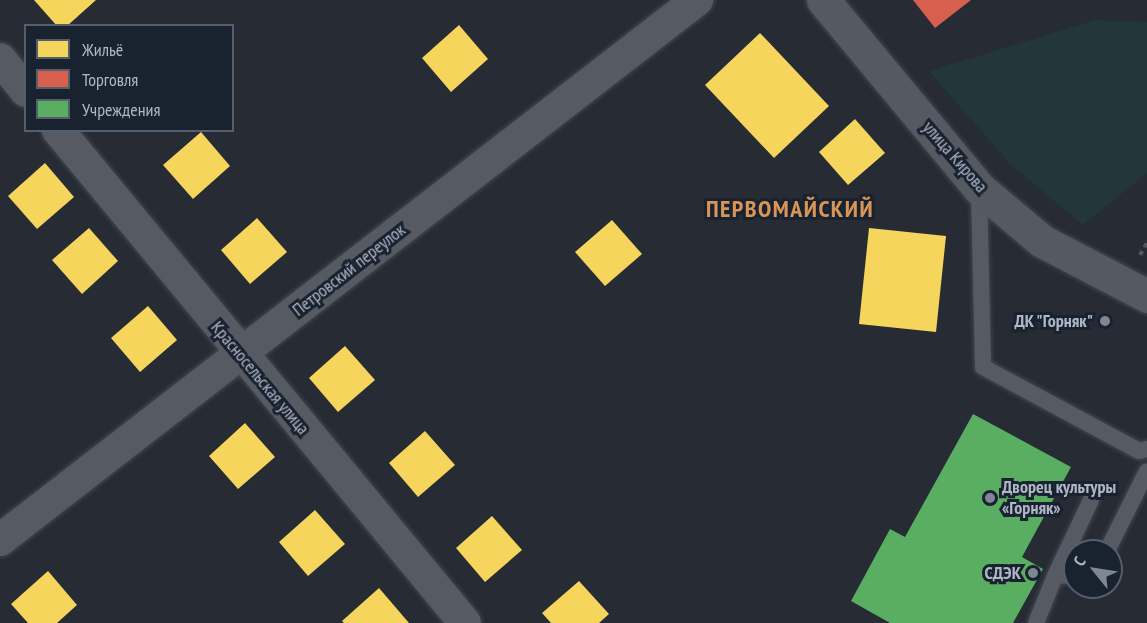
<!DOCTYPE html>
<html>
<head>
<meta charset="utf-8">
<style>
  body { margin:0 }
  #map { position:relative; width:1147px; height:623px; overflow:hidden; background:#262b34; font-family:"PT Sans Narrow",sans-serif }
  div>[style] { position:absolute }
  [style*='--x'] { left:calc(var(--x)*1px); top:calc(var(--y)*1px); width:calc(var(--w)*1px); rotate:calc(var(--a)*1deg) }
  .green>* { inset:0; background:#23363a }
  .homes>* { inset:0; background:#f6d55c }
  .shops>* { inset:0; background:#d6604d }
  .public>* { inset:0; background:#5aae61 }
  .path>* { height:4px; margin-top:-2px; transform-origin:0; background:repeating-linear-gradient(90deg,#545960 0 4.5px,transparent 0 9px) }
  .roads { filter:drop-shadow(0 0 2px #42464d) drop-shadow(0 0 2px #42464d) }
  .lane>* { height:16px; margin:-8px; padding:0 8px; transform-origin:8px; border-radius:8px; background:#565b63 }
  .street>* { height:32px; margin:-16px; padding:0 16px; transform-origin:16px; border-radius:16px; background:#565b63 }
  .secondary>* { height:33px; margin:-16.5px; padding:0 16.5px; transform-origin:16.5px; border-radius:16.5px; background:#555961 }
  .dots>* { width:16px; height:16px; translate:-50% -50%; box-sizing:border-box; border:3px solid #19222f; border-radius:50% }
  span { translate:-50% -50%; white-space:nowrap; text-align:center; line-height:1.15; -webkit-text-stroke:6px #19222f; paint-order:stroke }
  .street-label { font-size:18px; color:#afb7c7 }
  .poi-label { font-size:18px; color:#afb7c7; font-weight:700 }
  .right { translate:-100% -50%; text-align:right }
  .left { translate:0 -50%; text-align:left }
  .district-label { font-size:24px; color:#d99457; font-weight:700; letter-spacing:1.5px }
  .legend { position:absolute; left:24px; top:24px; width:210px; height:108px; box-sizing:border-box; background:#19222f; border:2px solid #555e6c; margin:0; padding:8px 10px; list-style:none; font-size:18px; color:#afb7c7 }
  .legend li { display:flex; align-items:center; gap:12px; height:30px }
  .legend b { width:30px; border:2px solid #555e6c }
  .north { position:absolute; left:1063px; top:539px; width:60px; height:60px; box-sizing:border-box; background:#19222f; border:2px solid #555e6c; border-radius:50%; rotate:300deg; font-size:16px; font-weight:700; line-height:24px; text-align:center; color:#afb7c7 }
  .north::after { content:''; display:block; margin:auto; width:21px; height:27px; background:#7f8694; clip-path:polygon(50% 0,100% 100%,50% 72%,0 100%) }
</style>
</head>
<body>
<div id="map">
  <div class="green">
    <div style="clip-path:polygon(1095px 20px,1147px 22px,1147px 173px,1083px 225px,1009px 163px,929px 71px)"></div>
  </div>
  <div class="homes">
    <div style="clip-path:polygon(34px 0,96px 0,67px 26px,57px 26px)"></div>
    <div style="clip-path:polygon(459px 25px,488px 59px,451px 92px,422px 58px)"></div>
    <div style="clip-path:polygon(760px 33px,829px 106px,774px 158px,705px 85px)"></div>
    <div style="clip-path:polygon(855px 119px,885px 153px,848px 185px,819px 152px)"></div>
    <div style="clip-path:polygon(201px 132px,230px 166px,193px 199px,163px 165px)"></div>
    <div style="clip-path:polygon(45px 163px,74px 197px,37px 229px,8px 196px)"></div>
    <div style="clip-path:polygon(257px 218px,287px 252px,250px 284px,221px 250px)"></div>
    <div style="clip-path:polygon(612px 220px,642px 254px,605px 286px,575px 252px)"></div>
    <div style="clip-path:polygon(89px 228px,118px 261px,82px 294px,52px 260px)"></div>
    <div style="clip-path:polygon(869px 228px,946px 236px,936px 332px,859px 324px)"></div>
    <div style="clip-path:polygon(148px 306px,177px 340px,140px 372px,111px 338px)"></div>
    <div style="clip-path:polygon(345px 346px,375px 380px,338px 412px,309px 378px)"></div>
    <div style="clip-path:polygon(245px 423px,275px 457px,238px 489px,209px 456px)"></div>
    <div style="clip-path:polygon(425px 431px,455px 465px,418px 497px,389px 463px)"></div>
    <div style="clip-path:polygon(315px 510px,345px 544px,308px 576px,279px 542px)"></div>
    <div style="clip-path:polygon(492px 516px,522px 550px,485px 582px,456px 548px)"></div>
    <div style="clip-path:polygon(48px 571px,77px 605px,57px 623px,28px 623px,11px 604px)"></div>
    <div style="clip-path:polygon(579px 581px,609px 614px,599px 623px,551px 623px,542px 613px)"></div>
    <div style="clip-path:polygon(379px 588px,409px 623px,344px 623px,342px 621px)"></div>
  </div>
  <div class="shops">
    <div style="clip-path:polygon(913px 0,971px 0,935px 28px)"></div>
  </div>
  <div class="public">
    <div style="clip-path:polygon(973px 414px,1071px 467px,1022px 557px,1043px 569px,1013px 623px,890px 623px,851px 601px,890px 529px,905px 537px)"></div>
  </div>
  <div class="path">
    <div style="--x:1140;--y:255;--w:14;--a:-60"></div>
  </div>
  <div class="roads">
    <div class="lane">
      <div style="--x:979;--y:189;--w:178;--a:88.7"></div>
      <div style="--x:983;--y:367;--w:177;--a:28.3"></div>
      <div style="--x:1139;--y:451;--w:8;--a:-14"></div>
      <div style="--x:1107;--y:551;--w:89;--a:-63.4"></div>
      <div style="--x:1055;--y:576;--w:84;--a:-64.7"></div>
      <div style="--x:1036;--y:623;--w:51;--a:-68"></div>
      <div style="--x:1055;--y:576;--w:20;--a:-3"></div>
    </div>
    <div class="street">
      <div style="--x:0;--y:59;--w:41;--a:50.9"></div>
      <div style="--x:58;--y:130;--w:639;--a:50.46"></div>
      <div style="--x:0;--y:540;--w:882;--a:-37.77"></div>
    </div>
    <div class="secondary">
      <div style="--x:823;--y:0;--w:244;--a:50.3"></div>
      <div style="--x:979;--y:188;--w:82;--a:40.1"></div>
      <div style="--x:1042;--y:241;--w:119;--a:27.6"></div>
    </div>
  </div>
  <div class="dots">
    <div style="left:1105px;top:321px;background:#7f8694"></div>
    <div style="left:990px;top:498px;background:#7f8694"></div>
    <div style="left:1033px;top:573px;background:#7f8694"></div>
  </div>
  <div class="street-label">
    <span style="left:955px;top:157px;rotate:49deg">улица Кирова</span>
    <span style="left:349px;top:270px;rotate:-38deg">Петровский переулок</span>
    <span style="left:260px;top:378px;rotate:50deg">Красносельская улица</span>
  </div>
  <div class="poi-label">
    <span class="right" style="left:1093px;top:321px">ДК "Горняк"</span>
    <span class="left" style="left:1002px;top:498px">Дворец культуры<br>«Горняк»</span>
    <span class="right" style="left:1021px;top:573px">СДЭК</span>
  </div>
  <div class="district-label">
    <span style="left:790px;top:209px">ПЕРВОМАЙСКИЙ</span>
  </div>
  <ul class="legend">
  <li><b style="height:16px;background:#f6d55c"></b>Жильё</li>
  <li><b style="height:16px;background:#d6604d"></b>Торговля</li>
  <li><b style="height:16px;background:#5aae61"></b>Учреждения</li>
  </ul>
  <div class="north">С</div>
</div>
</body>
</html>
